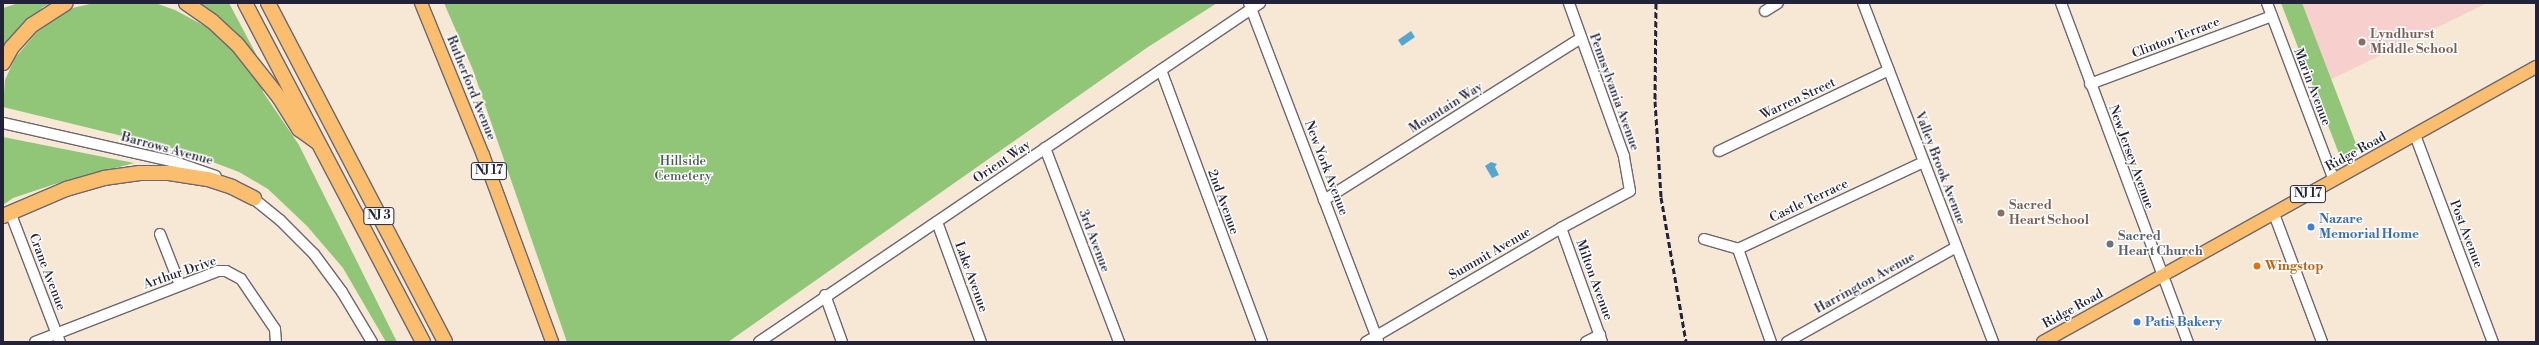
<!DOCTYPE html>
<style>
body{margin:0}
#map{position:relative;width:2539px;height:345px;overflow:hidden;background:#f6e8d4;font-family:"Libre Bodoni",serif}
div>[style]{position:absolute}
.built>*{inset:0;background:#f7d0cd}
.green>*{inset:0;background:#91c577}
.water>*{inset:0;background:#56a7d0}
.roads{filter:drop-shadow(1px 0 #6c6771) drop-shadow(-1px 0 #6c6771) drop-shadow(0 1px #6c6771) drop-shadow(0 -1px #6c6771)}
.minor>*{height:10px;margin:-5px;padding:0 5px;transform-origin:5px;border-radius:5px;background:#fff}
.major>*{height:12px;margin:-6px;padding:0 6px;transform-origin:6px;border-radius:6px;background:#fbbe6e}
.highway>*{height:14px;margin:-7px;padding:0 7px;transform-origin:7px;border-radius:7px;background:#fbbe6e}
.rail>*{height:3px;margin-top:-1.5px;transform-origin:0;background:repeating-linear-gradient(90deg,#22223b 0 6px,transparent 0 9px)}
.dots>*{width:11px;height:11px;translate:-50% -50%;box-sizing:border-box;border:2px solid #fff;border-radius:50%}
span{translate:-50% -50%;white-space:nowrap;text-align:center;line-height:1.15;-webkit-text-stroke:3px #fff;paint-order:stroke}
.shield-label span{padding:1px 3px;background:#fff;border:1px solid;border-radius:3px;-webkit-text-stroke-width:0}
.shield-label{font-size:12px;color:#22223b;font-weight:700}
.education-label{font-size:13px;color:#785e54;font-weight:700}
.left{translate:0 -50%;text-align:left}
.street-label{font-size:13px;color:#22223b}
.park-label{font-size:13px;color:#495b50}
.shop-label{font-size:13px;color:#366cbe;font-weight:700}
.worship-label{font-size:13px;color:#5b616d;font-weight:700}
.food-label{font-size:13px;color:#c56008;font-weight:700}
.frame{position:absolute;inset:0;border:4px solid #22223b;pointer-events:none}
</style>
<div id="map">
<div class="built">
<div style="clip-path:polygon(2302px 3px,2487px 3px,2330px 80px)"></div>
</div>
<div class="green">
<div style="clip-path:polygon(19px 3px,51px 3px,43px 7px,12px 36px,3px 48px,3px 8px)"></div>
<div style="clip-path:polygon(94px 3px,155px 3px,175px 10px,216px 32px,261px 80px,263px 92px,299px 145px,397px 342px,386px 342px,343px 268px,307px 226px,268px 189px,239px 172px,184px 151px,3px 107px,5px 80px,15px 58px,37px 32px,68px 9px)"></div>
<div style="clip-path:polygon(196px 3px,229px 3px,257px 56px,226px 24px)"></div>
<div style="clip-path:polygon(444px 3px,1217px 3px,1148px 47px,728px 342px,567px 342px,473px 70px)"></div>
<div style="clip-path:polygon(2281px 3px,2302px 3px,2358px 149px,2341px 159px)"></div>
<div style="clip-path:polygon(3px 137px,134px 163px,55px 184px,13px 198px,3px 205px)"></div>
</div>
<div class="water">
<div style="clip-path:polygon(1411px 31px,1415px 37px,1402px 46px,1398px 40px)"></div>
<div style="clip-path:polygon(1491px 162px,1497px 164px,1495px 167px,1499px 175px,1492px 178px,1485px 166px)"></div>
</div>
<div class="roads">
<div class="minor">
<div style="left:1249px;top:3px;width:362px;rotate:69.1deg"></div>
<div style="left:1863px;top:3px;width:363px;rotate:69deg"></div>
<div style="left:2061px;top:3px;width:362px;rotate:69.5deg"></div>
<div style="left:2267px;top:3px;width:189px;rotate:69.3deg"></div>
<div style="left:1765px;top:11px;width:15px;rotate:-32deg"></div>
<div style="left:1161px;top:70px;width:290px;rotate:69.6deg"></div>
<div style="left:2090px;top:84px;width:194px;rotate:-20.5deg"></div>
<div style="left:3px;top:123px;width:176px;rotate:12.8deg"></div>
<div style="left:175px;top:162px;width:43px;rotate:18.9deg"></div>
<div style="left:2415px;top:135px;width:221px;rotate:69.4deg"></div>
<div style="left:1045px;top:148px;width:208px;rotate:69.1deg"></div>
<div style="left:1719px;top:151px;width:188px;rotate:-25.5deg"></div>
<div style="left:249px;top:195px;width:40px;rotate:39deg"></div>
<div style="left:280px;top:220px;width:48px;rotate:45deg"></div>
<div style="left:314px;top:254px;width:47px;rotate:53.6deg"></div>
<div style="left:342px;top:292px;width:58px;rotate:59deg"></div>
<div style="left:1324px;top:200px;width:304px;rotate:-32.2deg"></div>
<div style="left:10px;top:212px;width:139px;rotate:69deg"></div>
<div style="left:2274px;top:214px;width:137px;rotate:69.4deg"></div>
<div style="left:937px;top:222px;width:128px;rotate:69.9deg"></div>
<div style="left:1561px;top:228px;width:121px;rotate:70.2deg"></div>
<div style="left:160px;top:234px;width:55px;rotate:68.6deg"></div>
<div style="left:1704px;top:239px;width:35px;rotate:16deg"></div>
<div style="left:1738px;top:249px;width:205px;rotate:-25.1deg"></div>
<div style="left:1738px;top:249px;width:99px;rotate:70.5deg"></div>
<div style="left:825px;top:295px;width:50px;rotate:70.1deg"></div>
<div style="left:35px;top:342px;width:196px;rotate:-21.2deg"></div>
<div style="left:218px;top:271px;width:8px"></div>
<div style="left:226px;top:271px;width:17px;rotate:28deg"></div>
<div style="left:241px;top:279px;width:60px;rotate:55.8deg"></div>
<div style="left:275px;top:329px;width:13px;rotate:86deg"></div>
<div style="left:759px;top:342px;width:605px;rotate:-34.08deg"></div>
<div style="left:1366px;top:342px;width:226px;rotate:-30.3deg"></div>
<div style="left:1561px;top:228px;width:78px;rotate:-28.2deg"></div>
<div style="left:1630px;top:191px;width:36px;rotate:-100deg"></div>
<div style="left:1624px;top:156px;width:163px;rotate:-109.8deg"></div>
<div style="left:1586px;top:342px;width:16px;rotate:-27deg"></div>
<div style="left:1787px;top:342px;width:194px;rotate:-29.3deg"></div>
</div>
<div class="major">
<div style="left:421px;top:3px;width:164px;rotate:67.8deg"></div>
<div style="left:483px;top:155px;width:199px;rotate:69.7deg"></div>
<div style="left:2043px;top:342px;width:565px;rotate:-29.15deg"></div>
</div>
<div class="highway">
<div style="left:186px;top:3px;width:32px;rotate:35deg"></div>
<div style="left:212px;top:21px;width:34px;rotate:43deg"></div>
<div style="left:237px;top:44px;width:68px;rotate:51.6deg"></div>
<div style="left:279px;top:97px;width:38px;rotate:58deg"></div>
<div style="left:299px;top:129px;width:22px;rotate:36deg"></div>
<div style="left:245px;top:3px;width:383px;rotate:62.3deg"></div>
<div style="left:268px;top:3px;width:382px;rotate:62.4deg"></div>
<div style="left:3px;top:63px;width:18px;rotate:-61deg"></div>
<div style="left:12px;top:47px;width:30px;rotate:-48deg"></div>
<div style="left:32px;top:25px;width:40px;rotate:-32.9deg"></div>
<div style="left:3px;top:216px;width:69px;rotate:-23.2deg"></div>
<div style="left:66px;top:189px;width:40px;rotate:-16deg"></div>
<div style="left:104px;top:178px;width:36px;rotate:-8deg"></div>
<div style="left:140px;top:173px;width:29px"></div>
<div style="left:169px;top:173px;width:39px;rotate:9deg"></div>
<div style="left:208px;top:179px;width:25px;rotate:18deg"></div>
<div style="left:232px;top:187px;width:25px;rotate:27deg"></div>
</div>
</div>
<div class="rail">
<div style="left:1656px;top:3px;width:98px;rotate:90.6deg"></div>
<div style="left:1655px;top:101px;width:96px;rotate:86.4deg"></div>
<div style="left:1661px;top:197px;width:147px;rotate:80.2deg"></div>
</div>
<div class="dots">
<div style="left:2362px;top:42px;background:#8d6e63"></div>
<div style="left:2001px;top:213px;background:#8d6e63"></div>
<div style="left:2311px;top:227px;background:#3f7fe0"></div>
<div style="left:2110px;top:244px;background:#6b7280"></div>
<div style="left:2257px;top:266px;background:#e8710a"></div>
<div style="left:2137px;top:322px;background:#3f7fe0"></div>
</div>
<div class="shield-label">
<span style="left:489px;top:171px">NJ 17</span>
<span style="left:2308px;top:194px">NJ 17</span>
<span style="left:379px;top:216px">NJ 3</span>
</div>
<div class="education-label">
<span class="left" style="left:2370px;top:42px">Lyndhurst<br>Middle School</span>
<span class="left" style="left:2009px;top:213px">Sacred<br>Heart School</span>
</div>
<div class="street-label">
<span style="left:2176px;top:38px;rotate:-21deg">Clinton Terrace</span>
<span style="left:2312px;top:87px;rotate:69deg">Marin Avenue</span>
<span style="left:471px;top:88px;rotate:68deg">Rutherford Avenue</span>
<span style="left:1614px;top:92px;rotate:70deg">Pennsylvania Avenue</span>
<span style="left:1798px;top:99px;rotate:-25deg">Warren Street</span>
<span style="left:1446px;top:108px;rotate:-32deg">Mountain Way</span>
<span style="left:167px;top:149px;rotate:15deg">Barrows Avenue</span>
<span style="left:2356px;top:152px;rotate:-29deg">Ridge Road</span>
<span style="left:2131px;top:157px;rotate:70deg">New Jersey Avenue</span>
<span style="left:1002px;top:162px;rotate:-34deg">Orient Way</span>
<span style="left:1326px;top:168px;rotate:69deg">New York Avenue</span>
<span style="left:1940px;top:168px;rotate:69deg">Valley Brook Avenue</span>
<span style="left:1809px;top:201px;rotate:-25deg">Castle Terrace</span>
<span style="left:1223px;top:202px;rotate:70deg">2nd Avenue</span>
<span style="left:2466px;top:234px;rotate:69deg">Post Avenue</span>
<span style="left:1094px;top:241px;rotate:69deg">3rd Avenue</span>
<span style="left:1490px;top:254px;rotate:-30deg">Summit Avenue</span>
<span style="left:47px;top:272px;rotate:69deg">Crane Avenue</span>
<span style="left:180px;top:273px;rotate:-19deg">Arthur Drive</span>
<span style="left:971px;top:277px;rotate:70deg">Lake Avenue</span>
<span style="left:1594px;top:280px;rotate:70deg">Milton Avenue</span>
<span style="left:1865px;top:283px;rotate:-29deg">Harrington Avenue</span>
<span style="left:2073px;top:309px;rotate:-29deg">Ridge Road</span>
</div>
<div class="park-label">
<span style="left:683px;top:169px">Hillside<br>Cemetery</span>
</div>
<div class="shop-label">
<span class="left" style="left:2319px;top:227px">Nazare<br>Memorial Home</span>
<span class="left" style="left:2145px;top:322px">Patis Bakery</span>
</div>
<div class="worship-label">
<span class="left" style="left:2118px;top:244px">Sacred<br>Heart Church</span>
</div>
<div class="food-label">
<span class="left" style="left:2265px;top:266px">Wingstop</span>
</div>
<div class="frame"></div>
</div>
